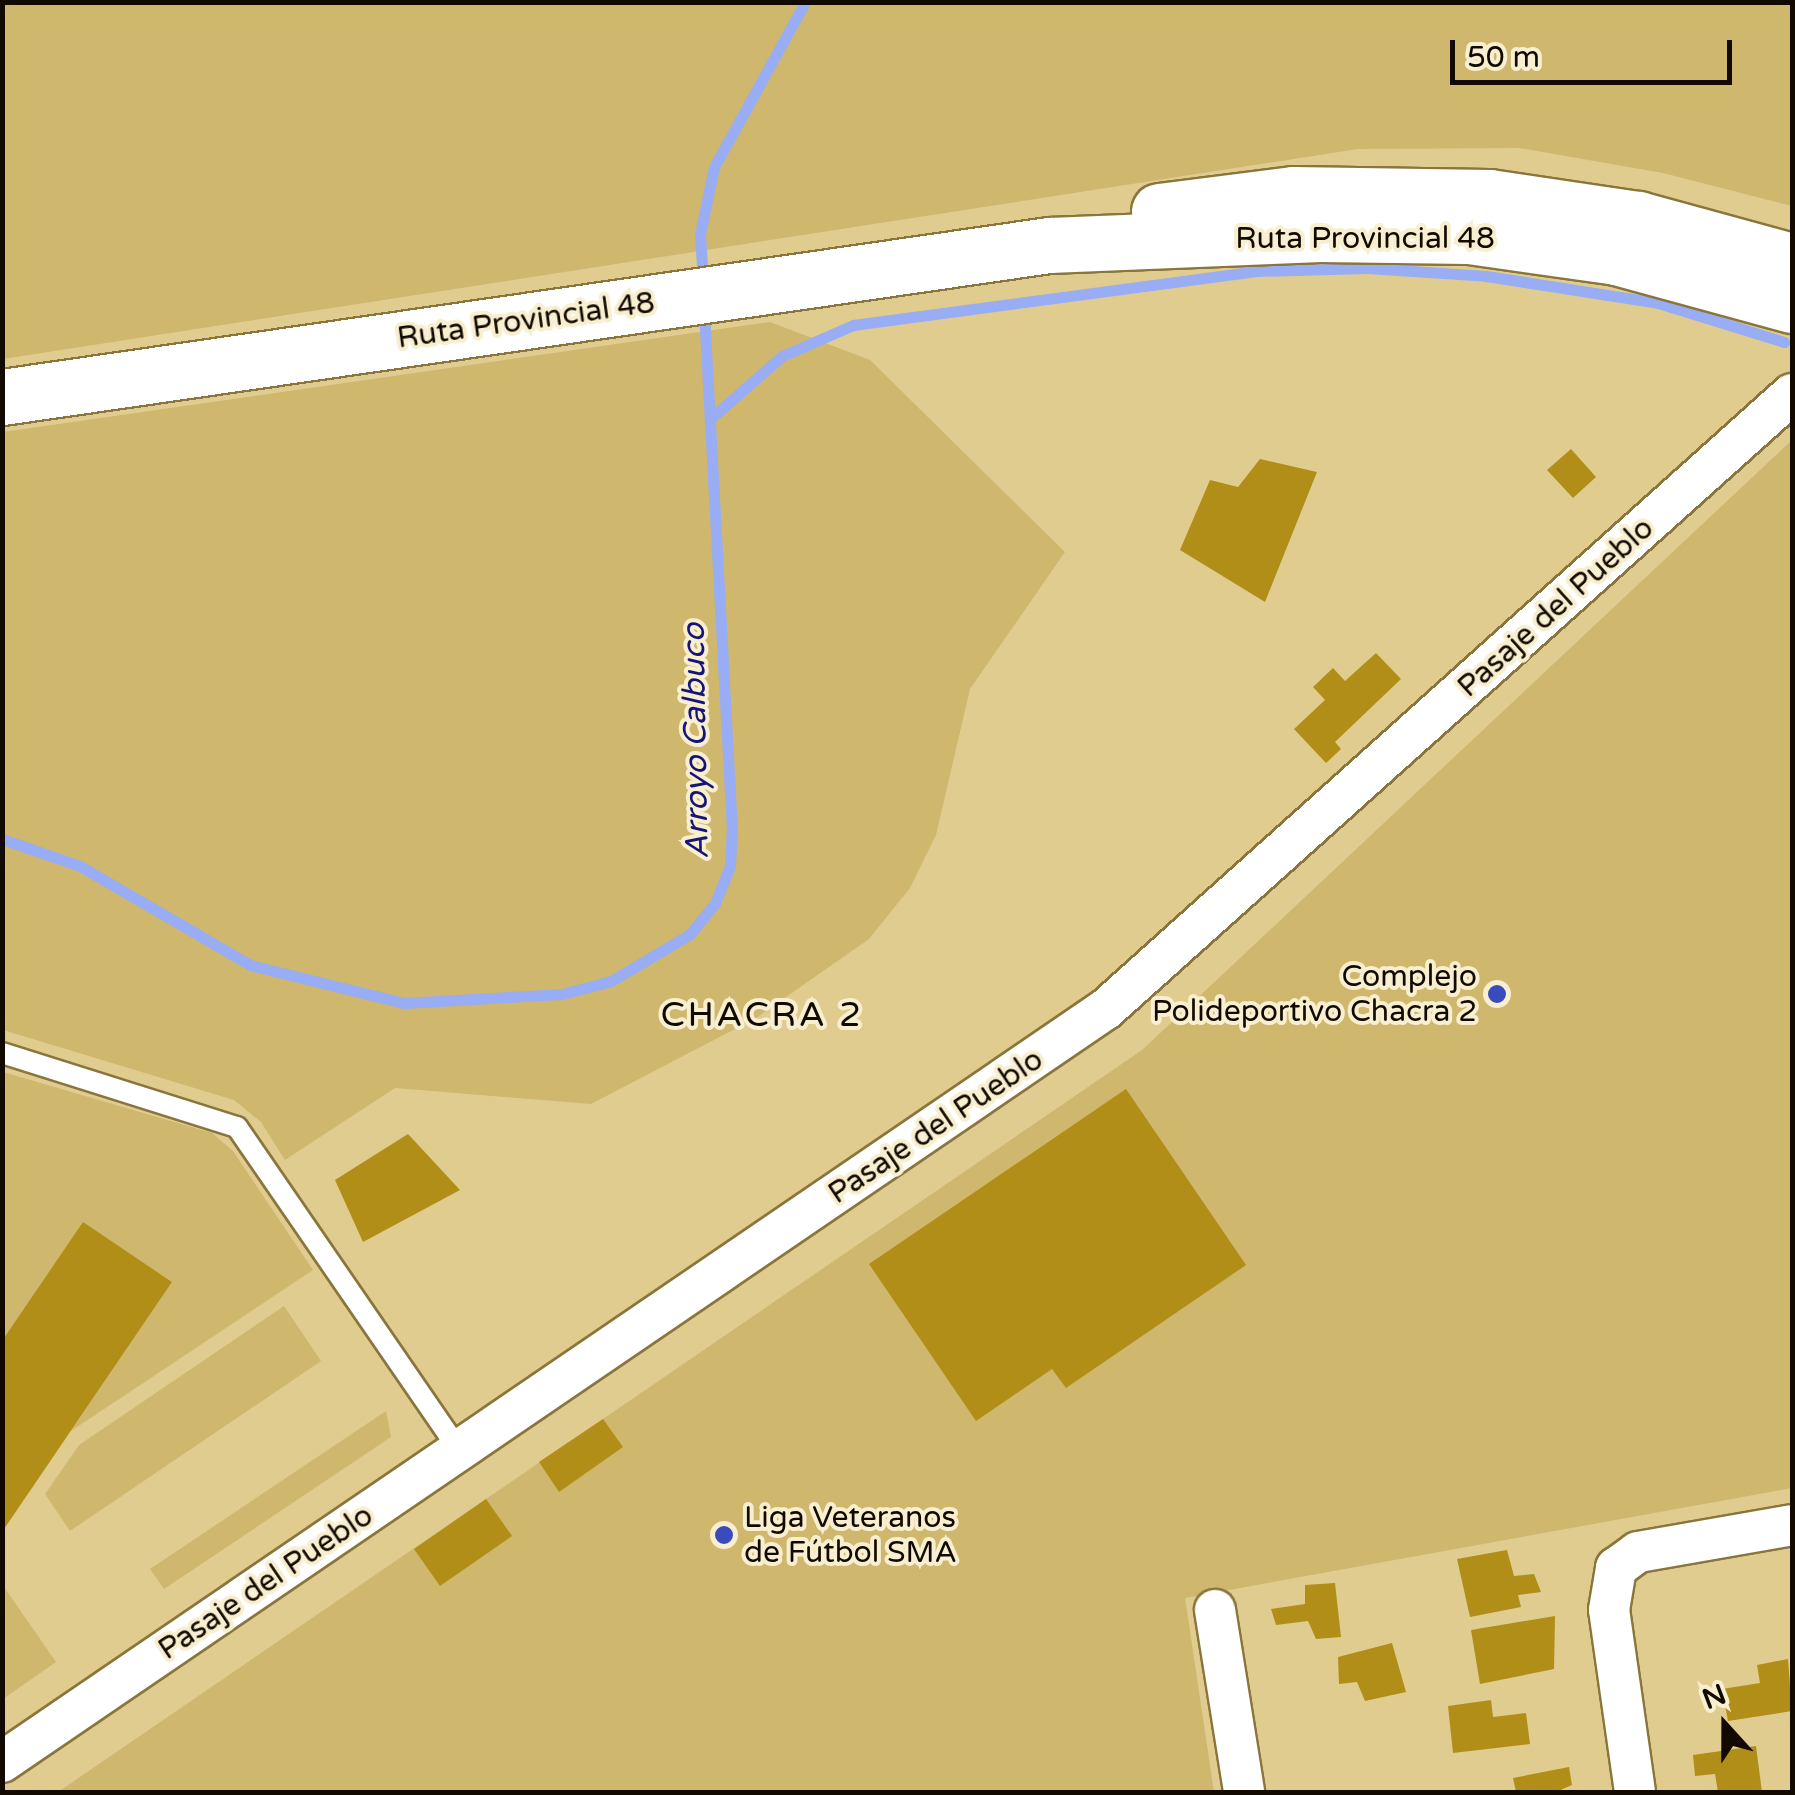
<!DOCTYPE html>
<meta charset="utf-8">
<style>
body{margin:0}
#map{position:relative;width:1795px;height:1795px;overflow:hidden;background:#e1cc90;font-family:"Varela Round",sans-serif}
div>[style]{position:absolute}
.green>*{inset:0;background:#cfb76e}
.stream>*{height:11px;margin:-5.5px;padding:0 5.5px;transform-origin:5.5px;border-radius:5.5px;background:#98adf3}
.building>*{inset:0;background:#b08e18}
.roads{filter:drop-shadow(2px 0 #8a763c) drop-shadow(-2px 0 #8a763c) drop-shadow(0 2px #8a763c) drop-shadow(0 -2px #8a763c)}
.lane>*{height:20px;margin:-10px;padding:0 10px;transform-origin:10px;border-radius:10px;background:#fff}
.street>*{height:40px;margin:-20px;padding:0 20px;transform-origin:20px;border-radius:20px;background:#fff}
.secondary>*{height:55px;margin:-27.5px;padding:0 27.5px;transform-origin:27.5px;border-radius:27.5px;background:#fff}
.dots>*{width:28px;height:28px;translate:-50% -50%;box-sizing:border-box;border:5px solid #f8eed0;border-radius:50%}
span{translate:-50% -50%;white-space:nowrap;text-align:center;line-height:1.15;-webkit-text-stroke:8px #f8eed0;paint-order:stroke}
.street-label{font-size:30px;color:#120a00}
.poi-label{font-size:30px;color:#120a00}
.right{translate:-100% -50%;text-align:right}
.left{translate:0 -50%;text-align:left}
.water-label{font-size:32px;color:#161477;font-style:italic}
.quarter-label{font-size:35px;color:#120a00;letter-spacing:2.5px}
.frame{position:absolute;inset:0;border:5px solid #120a00;pointer-events:none}
.north{position:absolute;left:1675px;top:1675px;width:100px;height:100px;-webkit-text-stroke:8px #f8eed0;paint-order:stroke;rotate:339deg;font-size:28px;font-weight:700;line-height:40px;text-align:center;color:#120a00}
.north::after{content:'';display:block;margin:auto;width:35px;height:45px;background:#120a00;clip-path:polygon(50% 0,100% 100%,50% 72%,0 100%)}
.scale{position:absolute;left:1450px;top:40px;width:282px;height:45px;box-sizing:border-box;border:5px solid #120a00;border-top:0;padding-left:12px;font-size:30px;line-height:35px;white-space:nowrap;color:#120a00;-webkit-text-stroke:8px #f8eed0;paint-order:stroke}
</style>
<div id="map">
<div class="green">
<div style="clip-path:polygon(3px 2px,1792px 3px,1792px 206px,1663px 173px,1519px 148px,1358px 149px,3px 359px)"></div>
<div style="clip-path:polygon(770px 322px,870px 360px,1065px 552px,970px 689px,936px 835px,910px 888px,869px 939px,756px 1018px,591px 1104px,395px 1088px,285px 1160px,261px 1122px,234px 1100px,3px 1030px,3px 432px)"></div>
<div style="clip-path:polygon(1792px 440px,1792px 1488px,1185px 1598px,1214px 1792px,58px 1792px,1142px 1050px)"></div>
<div style="clip-path:polygon(3px 1072px,212px 1133px,233px 1151px,313px 1270px,71px 1431px,172px 1282px,83px 1223px,3px 1341px)"></div>
<div style="clip-path:polygon(284px 1306px,321px 1361px,70px 1531px,45px 1494px,79px 1445px)"></div>
<div style="clip-path:polygon(386px 1411px,391px 1437px,164px 1589px,150px 1569px)"></div>
<div style="clip-path:polygon(2px 1584px,56px 1662px,3px 1699px,2px 1699px)"></div>
</div>
<div class="stream">
<div style="left:703px;top:283px;width:49px;rotate:-93.5deg"></div>
<div style="left:700px;top:234px;width:68px;rotate:-78.2deg"></div>
<div style="left:714px;top:167px;width:188px;rotate:-61.1deg"></div>
<div style="left:710px;top:419px;width:96px;rotate:-41.2deg"></div>
<div style="left:782px;top:356px;width:77px;rotate:-23.6deg"></div>
<div style="left:853px;top:325px;width:407px;rotate:-7.6deg"></div>
<div style="left:1256px;top:271px;width:111px;rotate:-1.5deg"></div>
<div style="left:1367px;top:268px;width:119px;rotate:3.8deg"></div>
<div style="left:1486px;top:276px;width:174px;rotate:8.9deg"></div>
<div style="left:1658px;top:303px;width:132px;rotate:17.2deg"></div>
<div style="left:2px;top:839px;width:83px;rotate:19.1deg"></div>
<div style="left:80px;top:866px;width:197px;rotate:30.2deg"></div>
<div style="left:250px;top:965px;width:159px;rotate:13.9deg"></div>
<div style="left:404px;top:1003px;width:158px;rotate:-3.3deg"></div>
<div style="left:562px;top:994px;width:51px;rotate:-14.9deg"></div>
<div style="left:611px;top:981px;width:92px;rotate:-30.7deg"></div>
<div style="left:690px;top:934px;width:40px;rotate:-51deg"></div>
<div style="left:715px;top:903px;width:40px;rotate:-68deg"></div>
<div style="left:730px;top:866px;width:36px;rotate:-87deg"></div>
<div style="left:732px;top:830px;width:520px;rotate:-93.09deg"></div>
</div>
<div class="building">
<div style="clip-path:polygon(1571px 449px,1596px 477px,1573px 498px,1547px 470px)"></div>
<div style="clip-path:polygon(1260px 459px,1317px 472px,1265px 602px,1180px 550px,1210px 480px,1238px 487px)"></div>
<div style="clip-path:polygon(1376px 653px,1401px 679px,1335px 742px,1341px 749px,1326px 763px,1294px 729px,1325px 700px,1313px 687px,1333px 668px,1345px 681px)"></div>
<div style="clip-path:polygon(1126px 1089px,1246px 1265px,1066px 1388px,1052px 1369px,976px 1421px,869px 1264px)"></div>
<div style="clip-path:polygon(408px 1134px,460px 1190px,363px 1242px,335px 1180px)"></div>
<div style="clip-path:polygon(83px 1222px,172px 1282px,2px 1532px,2px 1341px)"></div>
<div style="clip-path:polygon(603px 1419px,623px 1447px,559px 1492px,539px 1462px)"></div>
<div style="clip-path:polygon(486px 1499px,512px 1536px,440px 1586px,414px 1549px)"></div>
<div style="clip-path:polygon(1507px 1550px,1514px 1576px,1534px 1574px,1541px 1592px,1518px 1595px,1521px 1607px,1470px 1617px,1457px 1559px)"></div>
<div style="clip-path:polygon(1335px 1583px,1341px 1637px,1316px 1639px,1308px 1621px,1276px 1625px,1271px 1609px,1305px 1604px,1305px 1585px)"></div>
<div style="clip-path:polygon(1555px 1616px,1554px 1669px,1480px 1684px,1471px 1630px)"></div>
<div style="clip-path:polygon(1392px 1643px,1406px 1692px,1365px 1701px,1357px 1682px,1339px 1684px,1338px 1657px)"></div>
<div style="clip-path:polygon(1788px 1659px,1792px 1711px,1728px 1721px,1722px 1689px,1760px 1683px,1757px 1665px)"></div>
<div style="clip-path:polygon(1491px 1700px,1493px 1717px,1526px 1713px,1530px 1744px,1453px 1753px,1448px 1706px)"></div>
<div style="clip-path:polygon(1756px 1746px,1762px 1792px,1718px 1792px,1715px 1774px,1695px 1776px,1693px 1755px)"></div>
<div style="clip-path:polygon(1569px 1767px,1572px 1785px,1556px 1792px,1516px 1792px,1513px 1778px)"></div>
</div>
<div class="roads">
<div class="lane">
<div style="left:2px;top:1053px;width:246px;rotate:17.5deg"></div>
<div style="left:237px;top:1127px;width:393px;rotate:55.5deg"></div>
</div>
<div class="street">
<div style="left:1215px;top:1610px;width:184px;rotate:80.9deg"></div>
<div style="left:2px;top:1762px;width:1336px;rotate:-34.3deg"></div>
<div style="left:1106px;top:1009px;width:921px;rotate:-41.88deg"></div>
<div style="left:1635px;top:1792px;width:184px;rotate:-98.1deg"></div>
<div style="left:1609px;top:1610px;width:43px;rotate:-80.5deg"></div>
<div style="left:1616px;top:1568px;width:27px;rotate:-36deg"></div>
<div style="left:1638px;top:1552px;width:156px;rotate:-9.9deg"></div>
</div>
<div class="secondary">
<div style="left:1159px;top:211px;width:135px;rotate:-7.2deg"></div>
<div style="left:1293px;top:194px;width:196px;rotate:0.9deg"></div>
<div style="left:1489px;top:197px;width:151px;rotate:8.4deg"></div>
<div style="left:1638px;top:219px;width:160px;rotate:15.3deg"></div>
<div style="left:2px;top:397px;width:1058px;rotate:-8.26deg"></div>
<div style="left:1049px;top:245px;width:271px;rotate:-2.3deg"></div>
<div style="left:1320px;top:234px;width:149px;rotate:0.8deg"></div>
<div style="left:1469px;top:236px;width:148px;rotate:8.1deg"></div>
<div style="left:1616px;top:257px;width:182px;rotate:15.3deg"></div>
</div>
</div>
<div class="dots">
<div style="left:1497px;top:994px;background:#3a4bbe"></div>
<div style="left:724px;top:1535px;background:#3a4bbe"></div>
</div>
<div class="street-label">
<span style="left:1365px;top:239px">Ruta Provincial 48</span>
<span style="left:526px;top:321px;rotate:-8deg">Ruta Provincial 48</span>
<span style="left:1556px;top:608px;rotate:-42deg">Pasaje del Pueblo</span>
<span style="left:936px;top:1127px;rotate:-34deg">Pasaje del Pueblo</span>
<span style="left:266px;top:1583px;rotate:-34deg">Pasaje del Pueblo</span>
</div>
<div class="poi-label">
<span class="right" style="left:1477px;top:994px">Complejo<br>Polideportivo Chacra 2</span>
<span class="left" style="left:744px;top:1535px">Liga Veteranos<br>de Fútbol SMA</span>
</div>
<div class="water-label">
<span style="left:696px;top:741px;rotate:-91deg">Arroyo Calbuco</span>
</div>
<div class="quarter-label">
<span style="left:762px;top:1015px">CHACRA 2</span>
</div>
<div class="frame"></div>
<div class="north">N</div>
<div class="scale">50 m</div>
</div>
